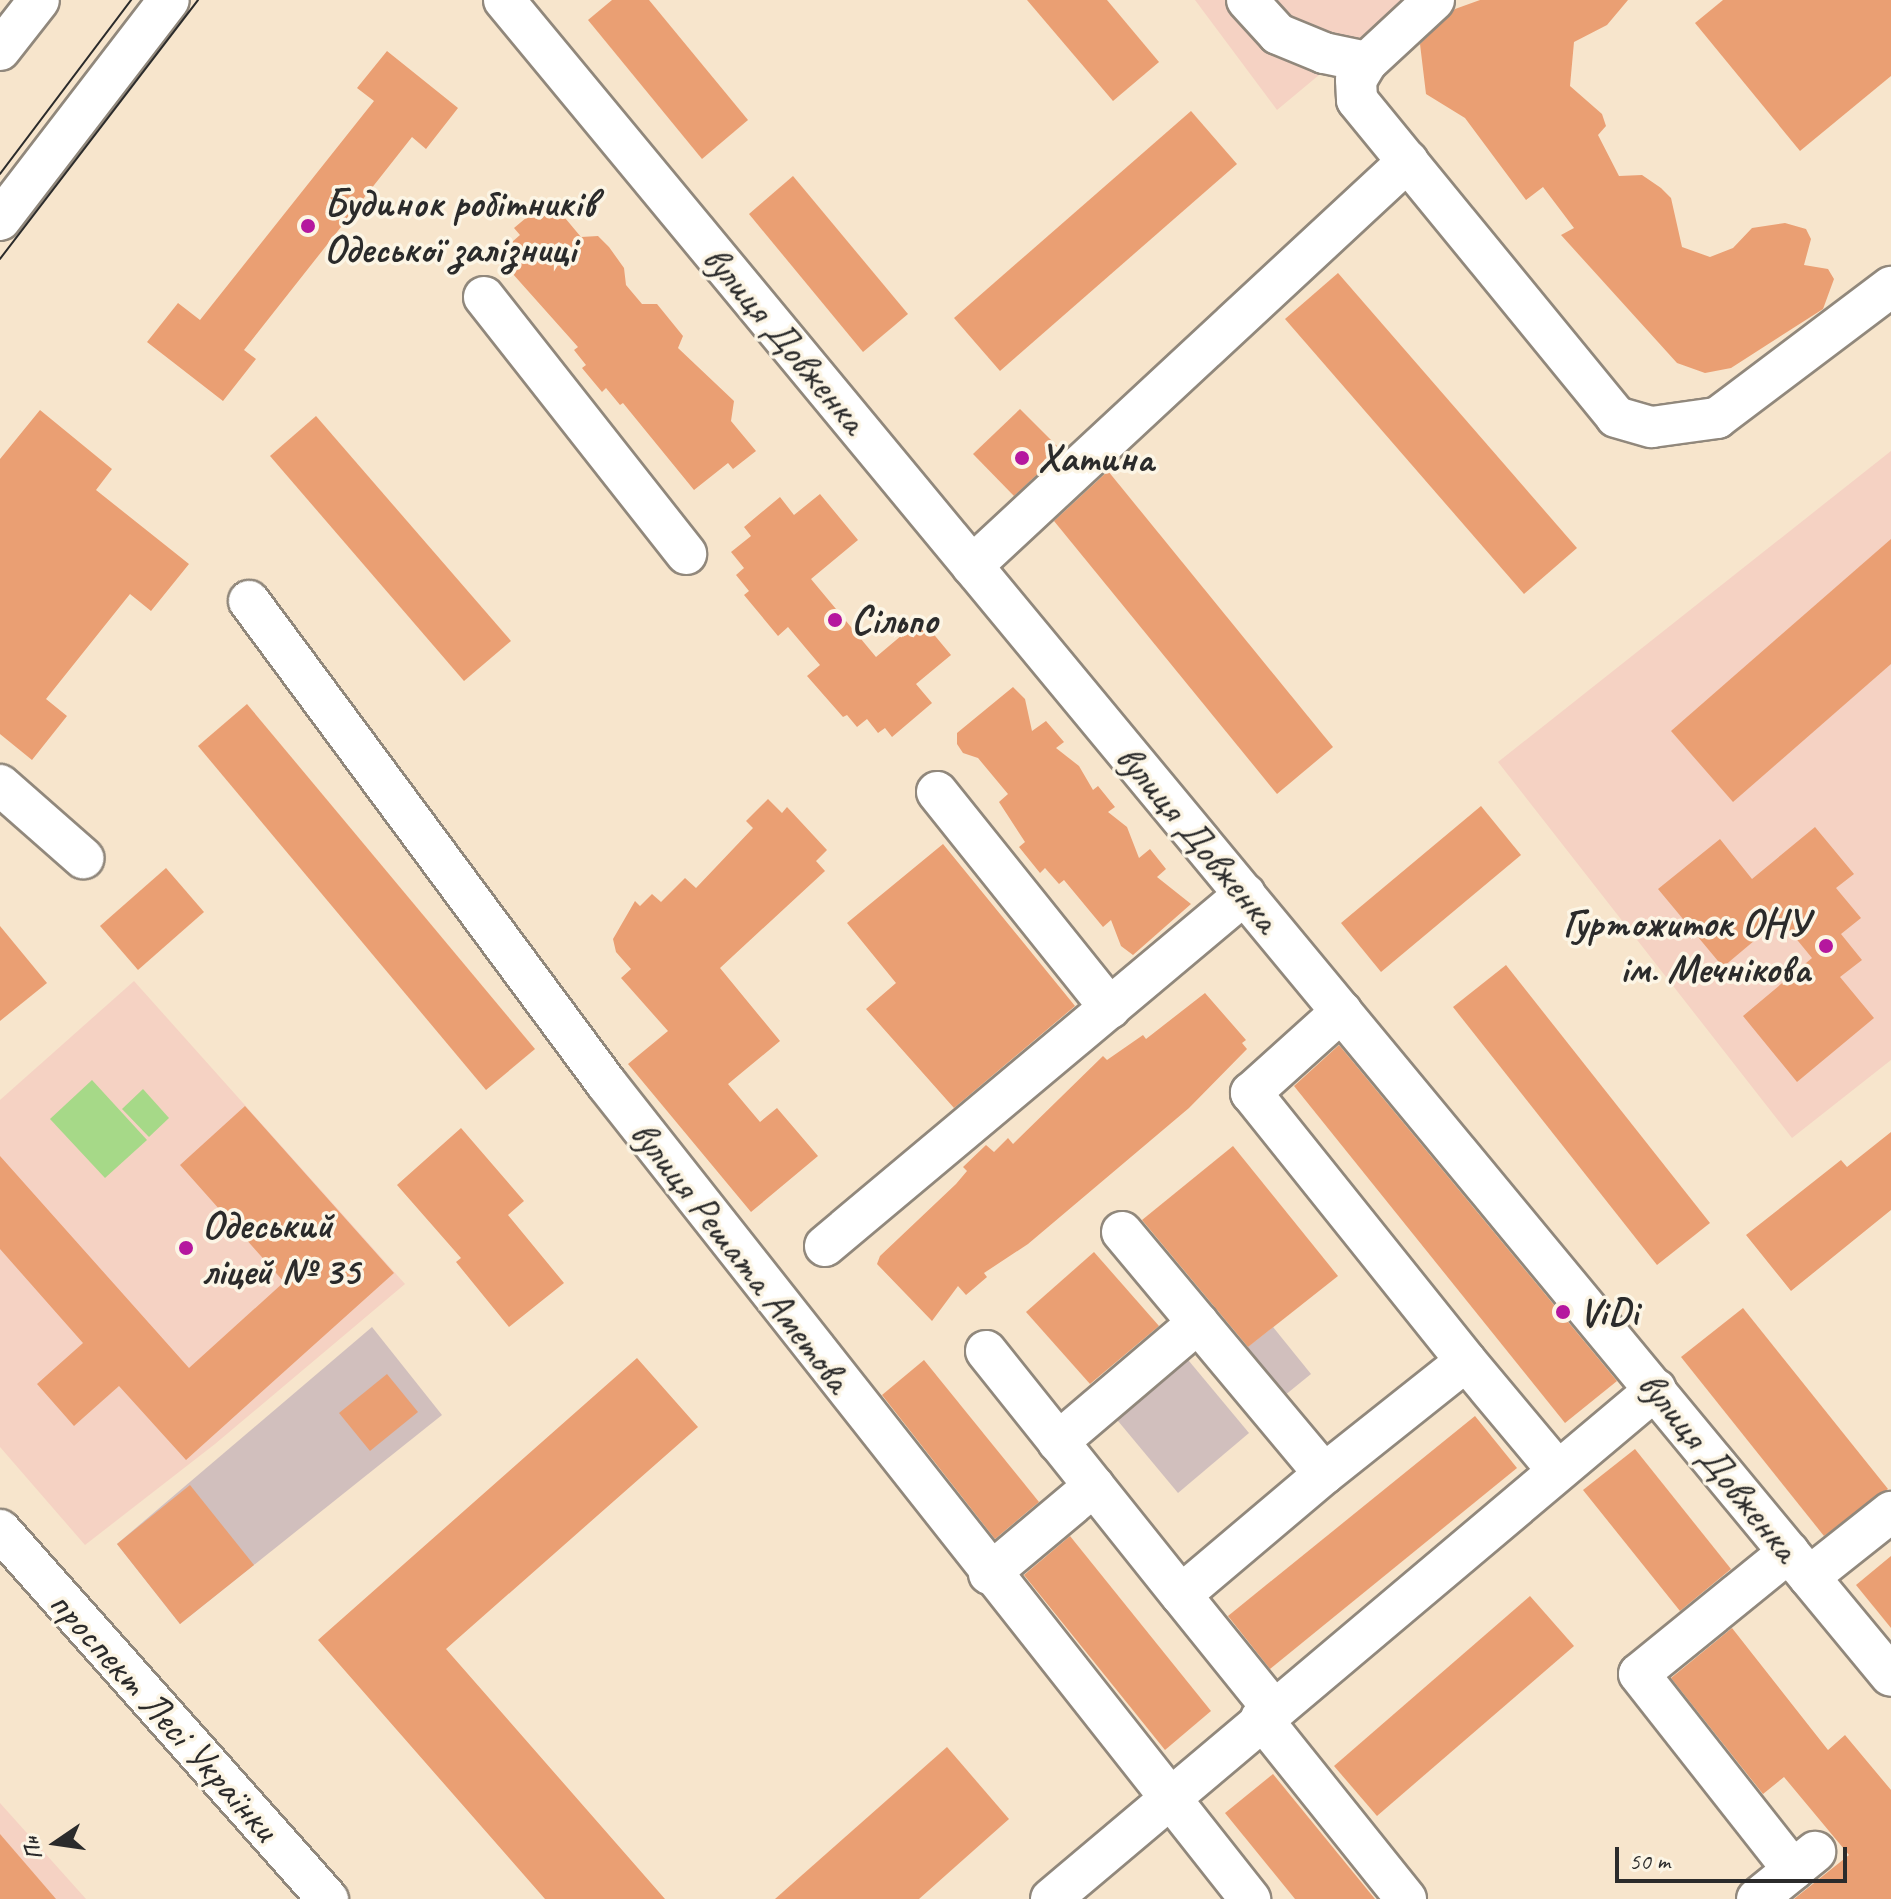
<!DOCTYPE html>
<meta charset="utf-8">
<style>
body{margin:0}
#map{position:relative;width:1891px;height:1899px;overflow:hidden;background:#f7e5cc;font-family:Caveat,sans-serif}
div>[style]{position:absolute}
.built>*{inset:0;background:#f5d2c3}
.industrial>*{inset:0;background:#d1bfbd}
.green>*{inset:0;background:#a6d988}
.building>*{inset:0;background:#ea9f73}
.roads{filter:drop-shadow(2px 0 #91887c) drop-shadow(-2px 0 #91887c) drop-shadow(0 2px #91887c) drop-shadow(0 -2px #91887c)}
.minor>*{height:40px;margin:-20px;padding:0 20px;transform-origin:20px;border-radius:20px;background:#fff}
.tram>*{height:2px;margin:-1px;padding:0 1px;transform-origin:1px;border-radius:1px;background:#2b2b2b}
.dots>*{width:22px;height:22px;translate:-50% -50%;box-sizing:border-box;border:4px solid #fcf5e5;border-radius:50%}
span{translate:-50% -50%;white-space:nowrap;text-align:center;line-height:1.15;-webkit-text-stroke:7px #fcf5e5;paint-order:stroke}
.poi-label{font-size:40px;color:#2b2b2b;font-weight:700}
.left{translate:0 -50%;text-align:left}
.right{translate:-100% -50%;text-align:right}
.street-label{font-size:40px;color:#2b2b2b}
.north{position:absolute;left:16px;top:1803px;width:80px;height:80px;-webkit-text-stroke:6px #fcf5e5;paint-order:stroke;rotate:257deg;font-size:22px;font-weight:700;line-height:32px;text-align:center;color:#2b2b2b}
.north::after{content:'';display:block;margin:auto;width:28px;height:36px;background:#2b2b2b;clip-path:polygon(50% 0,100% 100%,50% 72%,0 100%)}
.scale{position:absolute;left:1615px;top:1847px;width:232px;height:36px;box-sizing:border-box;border:4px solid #2b2b2b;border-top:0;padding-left:10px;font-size:24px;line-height:28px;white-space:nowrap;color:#2b2b2b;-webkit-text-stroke:6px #fcf5e5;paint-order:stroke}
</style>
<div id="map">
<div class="built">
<div style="clip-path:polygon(1195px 0,1409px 0,1277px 110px)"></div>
<div style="clip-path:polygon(1891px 451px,1891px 1060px,1792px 1138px,1498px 762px)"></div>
<div style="clip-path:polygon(134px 981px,405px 1284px,215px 1444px,85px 1545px,0 1447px,0 1100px)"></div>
<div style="clip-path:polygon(0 1803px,86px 1899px,0 1899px)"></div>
</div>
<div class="industrial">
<div style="clip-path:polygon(372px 1327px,442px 1415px,180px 1624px,117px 1544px)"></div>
<div style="clip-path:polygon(1273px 1327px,1311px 1374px,1279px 1400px,1240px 1353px)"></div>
<div style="clip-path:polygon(1184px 1355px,1249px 1433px,1178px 1493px,1113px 1415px)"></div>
</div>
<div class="green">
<div style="clip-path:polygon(92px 1080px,147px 1140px,105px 1178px,50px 1119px)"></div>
<div style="clip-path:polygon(143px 1089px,169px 1118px,149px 1137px,122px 1109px)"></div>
</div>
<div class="building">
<div style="clip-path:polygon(612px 0,649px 0,748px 120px,702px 159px,588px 20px)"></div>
<div style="clip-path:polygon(1027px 0,1107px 0,1159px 62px,1113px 101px)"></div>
<div style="clip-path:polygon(1480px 0,1628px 0,1607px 25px,1574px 42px,1570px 86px,1602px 114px,1606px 126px,1598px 135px,1619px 176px,1642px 175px,1661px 188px,1671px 198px,1682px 247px,1710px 257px,1733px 248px,1752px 228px,1785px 223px,1806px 229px,1811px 239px,1804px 265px,1828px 269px,1834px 279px,1823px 309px,1731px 368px,1705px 373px,1677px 363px,1561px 235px,1574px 228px,1543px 187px,1526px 200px,1465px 118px,1426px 94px,1420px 44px,1455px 9px)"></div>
<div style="clip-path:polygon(1723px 0,1891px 0,1891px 76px,1800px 151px,1695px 23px)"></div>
<div style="clip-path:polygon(387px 51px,458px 108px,426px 149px,412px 137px,244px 350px,256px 359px,223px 401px,147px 342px,178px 303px,200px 320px,374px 101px,357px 88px)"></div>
<div style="clip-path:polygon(1191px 111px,1237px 164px,1000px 371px,954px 318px)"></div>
<div style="clip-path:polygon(793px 176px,908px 314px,863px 352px,749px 214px)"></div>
<div style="clip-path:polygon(555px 206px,581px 237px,598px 236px,609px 247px,624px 268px,626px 285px,642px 304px,657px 304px,683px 336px,678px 348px,734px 401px,731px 421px,756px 451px,733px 469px,728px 463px,694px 490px,623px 403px,620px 405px,606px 388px,602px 392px,582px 368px,586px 365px,574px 350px,578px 347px,504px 264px,504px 249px,520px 235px,514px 228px,533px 212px,540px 220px)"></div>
<div style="clip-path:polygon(1338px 273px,1577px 548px,1524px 594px,1285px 319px)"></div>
<div style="clip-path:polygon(1020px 409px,1062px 451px,1014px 496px,973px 454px)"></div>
<div style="clip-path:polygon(40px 410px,112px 469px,96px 490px,189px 564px,151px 611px,130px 594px,46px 699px,67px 716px,32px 760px,0 734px,0 459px)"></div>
<div style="clip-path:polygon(316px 416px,511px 641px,464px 681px,270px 456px)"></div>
<div style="clip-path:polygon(1108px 471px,1333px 747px,1277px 794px,1054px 521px)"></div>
<div style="clip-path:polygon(820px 494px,858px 540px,811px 579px,876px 657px,921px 619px,951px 655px,916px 684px,932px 703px,892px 737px,885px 728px,878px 733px,867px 719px,857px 727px,847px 715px,843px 717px,807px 676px,820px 665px,788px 627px,778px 636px,744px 595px,749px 591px,736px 575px,744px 568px,731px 552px,751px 536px,744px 527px,780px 497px,794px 515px)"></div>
<div style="clip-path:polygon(1891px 539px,1891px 664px,1733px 802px,1671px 731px)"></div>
<div style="clip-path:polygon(1013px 687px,1025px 699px,1032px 731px,1046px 721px,1064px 742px,1056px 748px,1079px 766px,1093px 790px,1098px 786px,1115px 807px,1108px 812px,1127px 827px,1139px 858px,1150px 849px,1166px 869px,1157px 877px,1191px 904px,1133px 955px,1121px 946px,1111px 920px,1103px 927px,1064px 880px,1059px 884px,1045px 868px,1040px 873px,1019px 847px,1025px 842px,999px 802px,1008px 794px,978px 758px,963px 753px,957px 744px,957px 733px)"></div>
<div style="clip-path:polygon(247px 704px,535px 1049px,486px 1090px,198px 746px)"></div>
<div style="clip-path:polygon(768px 799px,782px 813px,787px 807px,827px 850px,816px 861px,825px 871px,720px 968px,780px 1041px,728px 1084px,760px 1122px,777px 1108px,818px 1156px,751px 1212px,628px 1064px,668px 1031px,621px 978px,631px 969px,616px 952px,613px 939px,635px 901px,640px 906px,652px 894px,661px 902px,685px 878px,696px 888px,753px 828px,746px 821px)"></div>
<div style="clip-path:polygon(1481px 806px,1521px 855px,1381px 972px,1341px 923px)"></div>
<div style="clip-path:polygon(1815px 827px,1854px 874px,1836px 888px,1861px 918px,1841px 934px,1862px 960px,1840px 977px,1874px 1018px,1797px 1082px,1743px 1016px,1812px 958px,1780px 919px,1723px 967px,1658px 889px,1720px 839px,1752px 879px)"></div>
<div style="clip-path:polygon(943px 844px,1075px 1006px,954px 1108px,866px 1009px,896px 983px,847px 923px)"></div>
<div style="clip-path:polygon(166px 868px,204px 912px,138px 970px,100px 926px)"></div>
<div style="clip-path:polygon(0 926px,47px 983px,0 1021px)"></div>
<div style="clip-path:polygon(1506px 965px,1710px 1223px,1657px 1265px,1453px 1007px)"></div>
<div style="clip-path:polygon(1205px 993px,1246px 1040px,1242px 1043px,1247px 1049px,1189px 1108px,1028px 1244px,984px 1273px,987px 1277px,966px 1295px,958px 1286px,932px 1321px,877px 1264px,880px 1256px,956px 1184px,967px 1171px,963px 1167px,986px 1145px,994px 1152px,1008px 1138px,1013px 1144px,1103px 1056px,1107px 1060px,1143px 1035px,1146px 1039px)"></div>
<div style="clip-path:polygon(1339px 1045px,1617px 1381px,1565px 1423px,1294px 1086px)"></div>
<div style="clip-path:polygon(245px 1106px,394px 1273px,186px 1460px,119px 1386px,74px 1426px,37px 1384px,83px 1343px,0 1249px,0 1156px,189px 1368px,284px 1282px,180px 1165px)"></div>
<div style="clip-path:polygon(461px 1128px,524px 1201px,508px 1215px,564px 1283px,509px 1327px,456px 1262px,461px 1258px,397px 1185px)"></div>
<div style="clip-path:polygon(1891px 1132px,1891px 1210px,1791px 1291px,1746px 1235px,1841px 1160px,1847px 1167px)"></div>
<div style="clip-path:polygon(1233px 1146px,1338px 1276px,1248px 1347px,1142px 1220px)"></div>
<div style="clip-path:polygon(1094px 1252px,1159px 1326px,1090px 1384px,1026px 1312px)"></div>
<div style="clip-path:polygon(1743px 1308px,1888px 1489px,1824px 1536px,1681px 1357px)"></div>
<div style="clip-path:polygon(637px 1358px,698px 1427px,446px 1649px,665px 1899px,545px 1899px,318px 1640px)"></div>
<div style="clip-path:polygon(924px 1360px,1039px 1502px,995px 1539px,882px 1395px)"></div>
<div style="clip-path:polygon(387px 1374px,418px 1412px,370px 1451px,339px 1413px)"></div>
<div style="clip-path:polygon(1475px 1416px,1517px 1468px,1270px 1669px,1228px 1616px)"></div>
<div style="clip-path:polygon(1635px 1449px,1731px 1569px,1680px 1611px,1583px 1490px)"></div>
<div style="clip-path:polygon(190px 1485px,254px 1565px,180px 1624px,117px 1544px)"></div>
<div style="clip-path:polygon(1070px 1536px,1211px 1711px,1165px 1750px,1024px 1575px)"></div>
<div style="clip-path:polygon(1891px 1556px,1891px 1628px,1856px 1585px)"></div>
<div style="clip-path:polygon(1530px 1596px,1574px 1646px,1377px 1816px,1334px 1766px)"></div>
<div style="clip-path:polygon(1732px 1628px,1828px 1750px,1845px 1735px,1891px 1790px,1891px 1899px,1794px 1899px,1849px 1855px,1784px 1777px,1763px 1794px,1671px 1678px)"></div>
<div style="clip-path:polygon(947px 1747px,1009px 1819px,919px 1899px,775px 1899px)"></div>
<div style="clip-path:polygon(1273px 1774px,1375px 1899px,1295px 1899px,1225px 1813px)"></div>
<div style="clip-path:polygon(0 1834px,56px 1899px,0 1899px)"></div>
</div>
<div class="roads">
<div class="minor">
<div style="left:504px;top:0;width:2175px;rotate:50.39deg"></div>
<div style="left:1247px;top:0;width:46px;rotate:47.6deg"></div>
<div style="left:1278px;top:34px;width:50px;rotate:22.4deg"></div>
<div style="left:1324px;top:53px;width:44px;rotate:11.8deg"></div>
<div style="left:1434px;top:0;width:91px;rotate:137.2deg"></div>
<div style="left:1367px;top:62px;width:21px;rotate:121deg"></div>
<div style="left:1356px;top:80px;width:20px;rotate:87deg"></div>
<div style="left:1357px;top:100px;width:409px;rotate:50.7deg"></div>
<div style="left:1616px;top:417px;width:37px;rotate:16deg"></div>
<div style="left:1652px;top:427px;width:66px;rotate:-7.9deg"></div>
<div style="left:1717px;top:418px;width:218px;rotate:-37deg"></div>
<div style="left:0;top:50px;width:63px;rotate:-52deg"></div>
<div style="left:0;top:220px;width:277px;rotate:-52.5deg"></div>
<div style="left:484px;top:297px;width:327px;rotate:51.8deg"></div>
<div style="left:972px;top:566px;width:595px;rotate:-42.89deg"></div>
<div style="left:249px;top:601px;width:600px;rotate:53.47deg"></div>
<div style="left:606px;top:1083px;width:1040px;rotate:51.72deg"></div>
<div style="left:0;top:785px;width:111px;rotate:41.3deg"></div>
<div style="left:937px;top:792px;width:277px;rotate:51.3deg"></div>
<div style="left:1122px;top:1232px;width:315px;rotate:50.1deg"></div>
<div style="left:1324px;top:1474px;width:187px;rotate:139.8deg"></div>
<div style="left:1181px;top:1595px;width:146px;rotate:51.1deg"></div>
<div style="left:825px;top:1246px;width:548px;rotate:-39.97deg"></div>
<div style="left:986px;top:1351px;width:312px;rotate:51.4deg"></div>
<div style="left:1466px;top:1361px;width:143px;rotate:50.1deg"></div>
<div style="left:1058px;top:1442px;width:184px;rotate:-40.4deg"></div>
<div style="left:1324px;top:1474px;width:181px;rotate:-38.5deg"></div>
<div style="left:1466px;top:1361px;width:344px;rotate:-128.7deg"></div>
<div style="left:1251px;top:1093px;width:122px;rotate:-42deg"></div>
<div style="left:0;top:1530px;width:494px;rotate:48.4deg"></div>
<div style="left:1789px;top:1552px;width:193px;rotate:140.9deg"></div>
<div style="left:1639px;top:1674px;width:249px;rotate:51.8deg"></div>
<div style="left:989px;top:1574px;width:137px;rotate:-40deg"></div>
<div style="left:1809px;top:1577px;width:105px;rotate:-38.4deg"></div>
<div style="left:1261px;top:1718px;width:232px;rotate:51.3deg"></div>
<div style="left:1051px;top:1899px;width:791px;rotate:-40.13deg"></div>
<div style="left:1757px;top:1899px;width:75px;rotate:-39deg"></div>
</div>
</div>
<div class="tram">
<div style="left:0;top:174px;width:218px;rotate:-53deg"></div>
<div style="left:0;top:259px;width:326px;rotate:-52.6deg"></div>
</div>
<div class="dots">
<div style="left:308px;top:226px;background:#b5179e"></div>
<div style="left:1022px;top:458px;background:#b5179e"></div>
<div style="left:835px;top:620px;background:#b5179e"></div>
<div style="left:1826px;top:946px;background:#b5179e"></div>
<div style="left:186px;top:1248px;background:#b5179e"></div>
<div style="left:1563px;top:1312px;background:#b5179e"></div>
</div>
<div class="poi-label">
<span class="left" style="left:324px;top:226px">Будинок робітників<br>Одеської залізниці</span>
<span class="left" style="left:1038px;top:458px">Хатина</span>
<span class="left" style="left:851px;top:620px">Сільпо</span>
<span class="right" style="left:1810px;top:946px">Гуртожиток ОНУ<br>ім. Мечнікова</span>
<span class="left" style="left:202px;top:1248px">Одеський<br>ліцей № 35</span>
<span class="left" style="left:1579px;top:1312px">ViDi</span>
</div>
<div class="street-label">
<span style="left:785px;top:339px;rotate:50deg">вулиця Довженка</span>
<span style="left:1198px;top:838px;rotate:50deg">вулиця Довженка</span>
<span style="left:741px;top:1256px;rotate:52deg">вулиця Решата Аметова</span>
<span style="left:1719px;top:1466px;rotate:51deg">вулиця Довженка</span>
<span style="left:164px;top:1715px;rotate:48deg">проспект Лесі Українки</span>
</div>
<div class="north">Пн</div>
<div class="scale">50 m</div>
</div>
